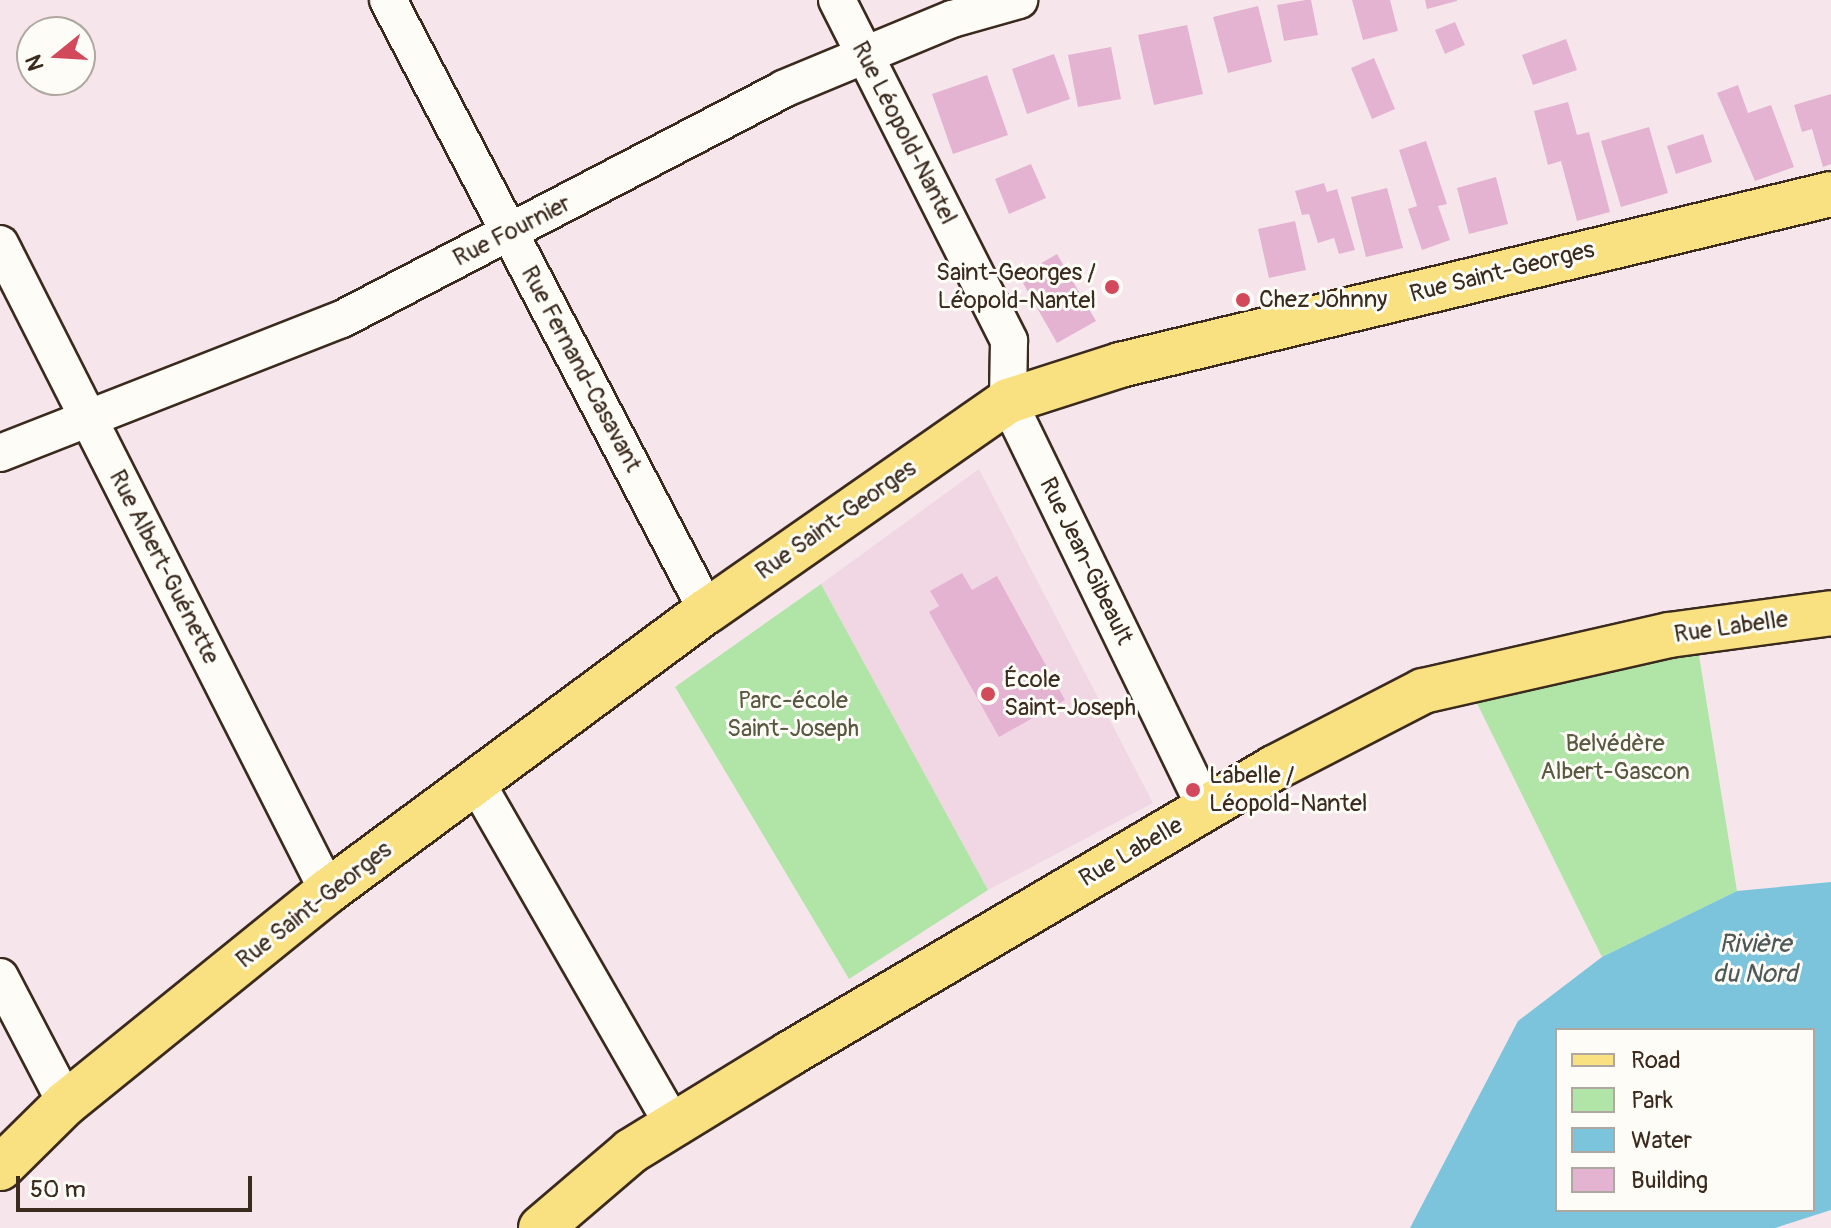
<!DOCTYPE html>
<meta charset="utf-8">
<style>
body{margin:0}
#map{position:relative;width:1831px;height:1228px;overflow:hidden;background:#f6e6ec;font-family:Pangolin,sans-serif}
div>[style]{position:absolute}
.built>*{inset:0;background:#f1d7e4}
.green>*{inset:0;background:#b0e5a7}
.water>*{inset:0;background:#7bc4dc}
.building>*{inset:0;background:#e4b3d2}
.roads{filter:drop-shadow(2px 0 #3b2a1e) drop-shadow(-2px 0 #3b2a1e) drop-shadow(0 2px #3b2a1e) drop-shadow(0 -2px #3b2a1e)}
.street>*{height:36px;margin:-18px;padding:0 18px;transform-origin:18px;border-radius:18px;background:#fdfcf7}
.primary>*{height:44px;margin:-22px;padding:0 22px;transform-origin:22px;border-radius:22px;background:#f9e181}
.dots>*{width:22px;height:22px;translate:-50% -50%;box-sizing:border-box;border:4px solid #fdfcf7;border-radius:50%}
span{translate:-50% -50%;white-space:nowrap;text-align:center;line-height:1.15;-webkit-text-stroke:6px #fdfcf7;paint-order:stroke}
.street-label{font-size:24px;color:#3b2a1e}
.poi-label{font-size:24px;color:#3b2a1e}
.right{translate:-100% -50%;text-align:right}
.left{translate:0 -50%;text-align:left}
.park-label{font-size:24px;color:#585940}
.water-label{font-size:26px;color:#4e5857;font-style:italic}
.legend{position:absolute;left:1555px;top:1028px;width:260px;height:184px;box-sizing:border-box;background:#fdfcf7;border:2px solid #afa8a0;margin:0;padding:10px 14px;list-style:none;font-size:24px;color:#3b2a1e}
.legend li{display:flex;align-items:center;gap:16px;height:40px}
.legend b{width:40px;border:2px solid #afa8a0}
.north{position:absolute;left:16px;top:16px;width:80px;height:80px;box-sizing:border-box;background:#fdfcf7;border:2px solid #afa8a0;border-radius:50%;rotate:252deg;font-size:22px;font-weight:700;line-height:32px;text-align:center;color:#3b2a1e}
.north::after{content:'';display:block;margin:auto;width:28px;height:36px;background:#d1495b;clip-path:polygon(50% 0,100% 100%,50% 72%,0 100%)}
.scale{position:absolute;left:16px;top:1176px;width:236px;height:36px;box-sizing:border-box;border:4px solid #3b2a1e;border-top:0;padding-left:10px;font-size:24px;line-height:28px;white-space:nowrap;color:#3b2a1e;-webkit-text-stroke:6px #fdfcf7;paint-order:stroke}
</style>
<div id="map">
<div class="built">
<div style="clip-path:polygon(979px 469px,1153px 803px,988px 890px,821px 584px)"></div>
</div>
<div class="green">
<div style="clip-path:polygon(821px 584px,988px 890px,849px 979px,675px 687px)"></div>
<div style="clip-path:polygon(1697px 643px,1737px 891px,1602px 957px,1468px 685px)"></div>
</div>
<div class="water">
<div style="clip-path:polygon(evenodd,1831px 882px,1831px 1210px,1775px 1228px,1410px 1228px,1518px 1021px,1602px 957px,1737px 891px,1831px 882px,1557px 1030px,1813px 1030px,1813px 1210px,1557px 1210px,1557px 1030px)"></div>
</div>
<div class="building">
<div style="clip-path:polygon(1306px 0,1311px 0,1318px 35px,1284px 41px,1277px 5px)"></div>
<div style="clip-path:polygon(1352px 0,1390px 0,1398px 31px,1363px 40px)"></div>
<div style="clip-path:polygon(1425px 0,1457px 0,1457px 1px,1427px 9px)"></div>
<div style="clip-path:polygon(1258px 6px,1272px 62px,1228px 73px,1213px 17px)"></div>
<div style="clip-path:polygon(1455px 22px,1465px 45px,1445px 54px,1435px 30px)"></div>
<div style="clip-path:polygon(1187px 25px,1203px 94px,1154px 105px,1138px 35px)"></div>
<div style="clip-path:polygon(1566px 39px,1577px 70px,1533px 85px,1522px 55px)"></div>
<div style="clip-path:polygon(1111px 47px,1121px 99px,1078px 107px,1068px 55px)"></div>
<div style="clip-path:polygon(1054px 54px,1070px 99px,1027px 114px,1012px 69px)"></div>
<div style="clip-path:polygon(1374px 58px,1395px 109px,1372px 119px,1351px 68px)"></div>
<div style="clip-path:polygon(987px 75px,1008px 135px,953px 154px,932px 94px)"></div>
<div style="clip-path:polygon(1738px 85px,1748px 113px,1771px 105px,1794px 167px,1755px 181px,1717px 93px)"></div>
<div style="clip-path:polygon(1831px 94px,1831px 164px,1823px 167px,1812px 129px,1802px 132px,1794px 105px)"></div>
<div style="clip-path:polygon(1568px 102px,1577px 135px,1589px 132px,1610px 212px,1577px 221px,1561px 161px,1548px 165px,1534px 111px)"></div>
<div style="clip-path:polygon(1649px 127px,1668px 193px,1621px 207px,1601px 141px)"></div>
<div style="clip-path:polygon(1703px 134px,1712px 162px,1676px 174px,1667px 146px)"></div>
<div style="clip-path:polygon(1426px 141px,1447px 204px,1438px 206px,1450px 240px,1422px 250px,1408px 209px,1417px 206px,1399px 150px)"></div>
<div style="clip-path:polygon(1031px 164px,1046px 198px,1009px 214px,995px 179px)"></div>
<div style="clip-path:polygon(1496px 177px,1508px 224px,1469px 234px,1457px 188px)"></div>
<div style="clip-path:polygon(1324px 183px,1327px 192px,1337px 189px,1355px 250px,1339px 254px,1334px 238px,1318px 243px,1309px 214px,1302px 215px,1295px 191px)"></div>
<div style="clip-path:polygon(1387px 188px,1403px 248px,1366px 257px,1351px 197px)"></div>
<div style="clip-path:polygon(1295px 221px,1306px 270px,1269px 278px,1258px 229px)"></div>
<div style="clip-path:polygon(1057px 254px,1096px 321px,1057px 343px,1019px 276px)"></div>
<div style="clip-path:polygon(962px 573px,972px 590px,997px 576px,1065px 700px,999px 737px,929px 612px,939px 606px,930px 591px)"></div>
</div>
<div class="roads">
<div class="street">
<div style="left:388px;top:0;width:689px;rotate:62.43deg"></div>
<div style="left:837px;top:0;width:382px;rotate:63.2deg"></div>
<div style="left:1009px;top:341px;width:60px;rotate:91deg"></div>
<div style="left:1008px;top:401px;width:453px;rotate:64.1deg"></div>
<div style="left:0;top:244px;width:725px;rotate:63.12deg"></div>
<div style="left:0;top:453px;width:367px;rotate:-21.4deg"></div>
<div style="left:342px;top:319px;width:497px;rotate:-27.5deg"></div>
<div style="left:783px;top:89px;width:183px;rotate:-22.5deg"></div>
<div style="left:952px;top:19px;width:70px;rotate:-15.8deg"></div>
<div style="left:476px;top:782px;width:396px;rotate:60.1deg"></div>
<div style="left:0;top:977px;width:142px;rotate:62.4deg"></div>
</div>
<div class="primary">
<div style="left:0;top:1168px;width:93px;rotate:-44.6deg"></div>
<div style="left:66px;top:1103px;width:337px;rotate:-39deg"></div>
<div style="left:328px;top:891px;width:471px;rotate:-36.5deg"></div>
<div style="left:707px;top:611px;width:367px;rotate:-34.9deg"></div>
<div style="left:1008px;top:401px;width:118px;rotate:-17.8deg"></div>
<div style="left:1120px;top:365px;width:731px;rotate:-13.52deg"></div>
<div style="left:541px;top:1228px;width:118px;rotate:-40.5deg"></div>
<div style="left:631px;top:1151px;width:185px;rotate:-31.5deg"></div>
<div style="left:789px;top:1054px;width:563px;rotate:-30.53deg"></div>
<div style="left:1274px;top:768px;width:168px;rotate:-27.3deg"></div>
<div style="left:1423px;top:691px;width:252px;rotate:-12.8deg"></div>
<div style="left:1669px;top:635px;width:163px;rotate:-7.7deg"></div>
</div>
</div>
<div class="dots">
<div style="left:1112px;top:287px;background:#d1495b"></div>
<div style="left:1243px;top:300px;background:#d1495b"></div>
<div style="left:988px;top:694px;background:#d1495b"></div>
<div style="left:1193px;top:790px;background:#d1495b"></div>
</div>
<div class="street-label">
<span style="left:904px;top:133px;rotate:63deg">Rue Léopold-Nantel</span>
<span style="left:512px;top:231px;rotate:-27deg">Rue Fournier</span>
<span style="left:1502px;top:272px;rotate:-14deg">Rue Saint-Georges</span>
<span style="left:581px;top:369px;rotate:62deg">Rue Fernand-Casavant</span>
<span style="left:836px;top:520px;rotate:-35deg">Rue Saint-Georges</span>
<span style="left:1086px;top:561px;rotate:64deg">Rue Jean-Gibeault</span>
<span style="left:164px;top:567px;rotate:63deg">Rue Albert-Guénette</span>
<span style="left:1731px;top:627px;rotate:-8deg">Rue Labelle</span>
<span style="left:1131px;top:852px;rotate:-30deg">Rue Labelle</span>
<span style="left:314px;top:905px;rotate:-38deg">Rue Saint-Georges</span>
</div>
<div class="poi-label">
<span class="right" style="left:1096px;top:287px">Saint-Georges /<br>Léopold-Nantel</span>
<span class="left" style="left:1259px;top:300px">Chez Johnny</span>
<span class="left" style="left:1004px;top:694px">École<br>Saint-Joseph</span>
<span class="left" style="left:1209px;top:790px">Labelle /<br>Léopold-Nantel</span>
</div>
<div class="park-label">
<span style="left:793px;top:715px">Parc-école<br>Saint-Joseph</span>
<span style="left:1615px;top:758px">Belvédère<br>Albert-Gascon</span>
</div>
<div class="water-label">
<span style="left:1755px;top:960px">Rivière<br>du Nord</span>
</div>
<ul class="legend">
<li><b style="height:10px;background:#f9e181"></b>Road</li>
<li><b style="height:22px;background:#b0e5a7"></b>Park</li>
<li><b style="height:22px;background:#7bc4dc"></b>Water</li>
<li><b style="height:22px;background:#e4b3d2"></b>Building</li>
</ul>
<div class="north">N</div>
<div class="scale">50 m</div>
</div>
